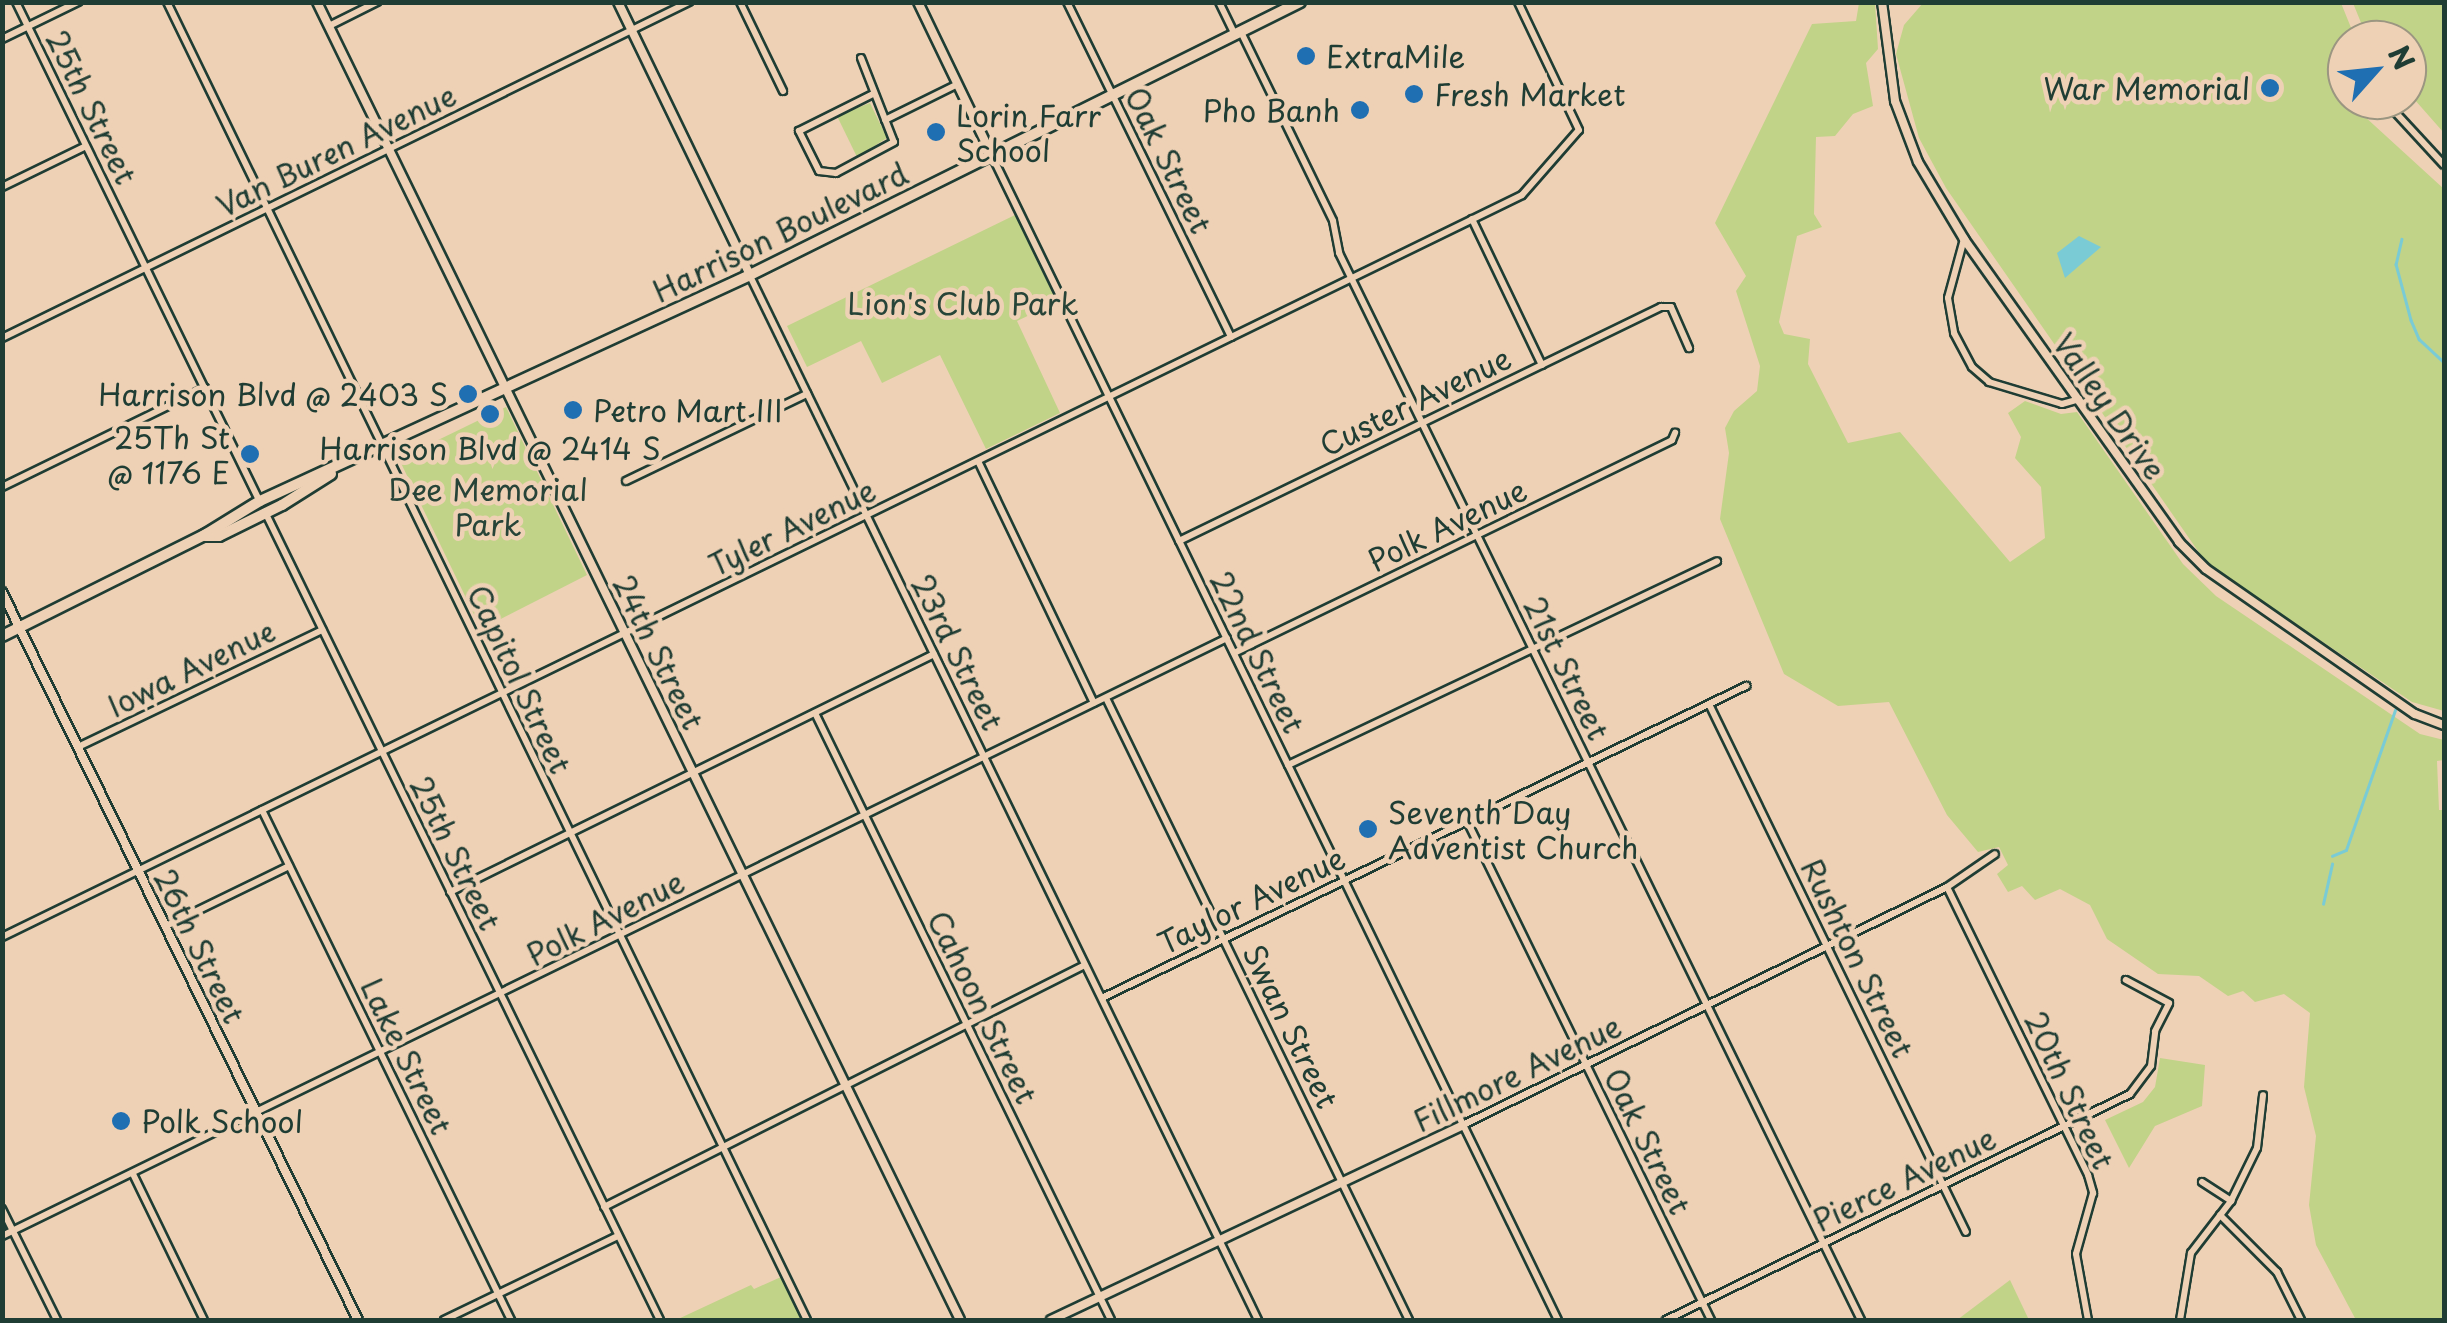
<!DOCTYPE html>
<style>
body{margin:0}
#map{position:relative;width:2447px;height:1323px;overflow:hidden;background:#eed1b5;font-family:"Playpen Sans",sans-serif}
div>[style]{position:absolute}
.green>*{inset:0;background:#c1d388}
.water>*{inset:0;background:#7acbd5}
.stream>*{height:2.5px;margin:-1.25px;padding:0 1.25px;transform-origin:1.25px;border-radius:1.25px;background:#7acbd5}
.roads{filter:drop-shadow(2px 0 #1f3d34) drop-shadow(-2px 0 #1f3d34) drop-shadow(0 2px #1f3d34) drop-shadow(0 -2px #1f3d34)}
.minor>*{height:6px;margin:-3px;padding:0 3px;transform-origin:3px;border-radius:3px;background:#eed1b5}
.tertiary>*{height:8px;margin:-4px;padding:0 4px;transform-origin:4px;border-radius:4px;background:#eed1b5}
.primary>*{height:10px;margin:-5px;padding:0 5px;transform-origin:5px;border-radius:5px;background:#eed1b5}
.dots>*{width:28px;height:28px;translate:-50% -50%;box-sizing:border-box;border:5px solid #eed1b5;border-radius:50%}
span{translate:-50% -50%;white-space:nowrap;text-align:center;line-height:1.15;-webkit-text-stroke:9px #eed1b5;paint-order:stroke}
.poi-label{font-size:30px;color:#1f3d34}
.left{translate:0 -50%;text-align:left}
.right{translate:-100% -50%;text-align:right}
.street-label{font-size:30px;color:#1f3d34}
.park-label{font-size:30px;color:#274438}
.frame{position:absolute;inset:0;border:5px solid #1f3d34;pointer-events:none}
.north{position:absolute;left:2327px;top:20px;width:100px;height:100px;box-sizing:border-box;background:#eed1b5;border:2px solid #9b9681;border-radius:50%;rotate:63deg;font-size:28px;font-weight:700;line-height:40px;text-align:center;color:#1f3d34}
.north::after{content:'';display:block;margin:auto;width:35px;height:45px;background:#1f6fb2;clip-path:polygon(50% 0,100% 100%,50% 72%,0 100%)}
</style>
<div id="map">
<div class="green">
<div style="clip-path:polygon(1936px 2px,2341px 3px,2356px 40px,2347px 40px,2347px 100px,2371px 100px,2363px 115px,2444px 189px,2444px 711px,2412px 702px,2207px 564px,1946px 188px,1919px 138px,1896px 54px,1904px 25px,1923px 3px)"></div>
<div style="clip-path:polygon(1859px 3px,1875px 3px,1878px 49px,1866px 63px,1873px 106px,1853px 114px,1835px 136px,1816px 137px,1814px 214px,1822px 227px,1797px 236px,1779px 322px,1784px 334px,1810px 339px,1808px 364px,1848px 443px,1900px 432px,2010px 562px,2045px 538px,2041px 487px,2015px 458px,2021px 437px,2008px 413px,2025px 401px,2061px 414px,2077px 412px,2183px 564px,2216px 596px,2420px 734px,2444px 740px,2444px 760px,2437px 761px,2439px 810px,2444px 810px,2444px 1320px,2356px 1320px,2316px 1245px,2309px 1205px,2316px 1136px,2304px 1087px,2310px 1013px,2284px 994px,2255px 1002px,2243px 991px,2228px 996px,2199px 976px,2158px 974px,2107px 939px,2090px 905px,2060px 889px,2035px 900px,2022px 886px,2008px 892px,1997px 874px,2008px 865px,1999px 847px,1978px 852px,1947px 815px,1889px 702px,1838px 706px,1784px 674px,1720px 519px,1729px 453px,1725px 428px,1734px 411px,1757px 391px,1760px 366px,1736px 291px,1746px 276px,1715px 223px,1812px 24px,1856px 21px)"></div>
<div style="clip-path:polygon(2353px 3px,2444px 3px,2444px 133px,2407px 91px,2407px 40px,2368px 40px)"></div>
<div style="clip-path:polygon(870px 103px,887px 138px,857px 157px,837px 116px)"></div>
<div style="clip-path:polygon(1015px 215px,1057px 302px,1017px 321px,1060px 413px,986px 449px,940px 355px,882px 383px,861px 341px,807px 367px,787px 326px)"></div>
<div style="clip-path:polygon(506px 407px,587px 575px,481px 629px,399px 459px)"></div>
<div style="clip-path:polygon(2160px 1058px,2205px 1065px,2202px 1106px,2155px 1126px,2129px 1168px,2105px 1120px,2143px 1102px,2155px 1087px)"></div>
<div style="clip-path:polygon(781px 1277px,802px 1320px,676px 1320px,751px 1285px,754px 1289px)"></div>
<div style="clip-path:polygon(2010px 1280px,2029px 1320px,1957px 1320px)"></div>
</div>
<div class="water">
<div style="clip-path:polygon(2079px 236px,2101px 247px,2065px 278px,2057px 253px)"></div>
</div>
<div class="stream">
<div style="left:2402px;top:239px;width:26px;rotate:103deg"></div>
<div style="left:2396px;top:264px;width:58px;rotate:75deg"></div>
<div style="left:2411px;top:320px;width:21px;rotate:67deg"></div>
<div style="left:2419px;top:339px;width:34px;rotate:43deg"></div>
<div style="left:2332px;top:856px;width:15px;rotate:-23deg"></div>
<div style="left:2346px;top:850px;width:148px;rotate:-70.7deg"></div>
<div style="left:2323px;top:904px;width:41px;rotate:-77.3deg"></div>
</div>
<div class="roads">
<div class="minor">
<div style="left:16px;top:2px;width:554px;rotate:63.99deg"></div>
<div style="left:167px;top:2px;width:1465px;rotate:64.1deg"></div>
<div style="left:740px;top:2px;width:99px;rotate:64.2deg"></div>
<div style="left:1067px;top:2px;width:373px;rotate:63.9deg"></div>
<div style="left:1219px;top:2px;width:37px;rotate:64deg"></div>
<div style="left:329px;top:26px;width:54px;rotate:-26.6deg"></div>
<div style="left:1241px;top:32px;width:210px;rotate:64deg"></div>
<div style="left:1333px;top:221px;width:33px;rotate:79deg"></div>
<div style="left:1339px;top:253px;width:1188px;rotate:63.93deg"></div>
<div style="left:2px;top:39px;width:85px;rotate:-26deg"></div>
<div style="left:861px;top:58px;width:90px;rotate:68.6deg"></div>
<div style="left:894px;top:142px;width:66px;rotate:151.9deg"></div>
<div style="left:836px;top:173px;width:17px;rotate:-173deg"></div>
<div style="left:819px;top:171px;width:45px;rotate:-116.6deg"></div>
<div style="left:799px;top:131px;width:83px;rotate:-26.6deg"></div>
<div style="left:2384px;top:100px;width:88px;rotate:47.3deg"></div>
<div style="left:885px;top:120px;width:81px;rotate:-26.3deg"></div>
<div style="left:992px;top:156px;width:1294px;rotate:64.07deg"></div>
<div style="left:2px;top:187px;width:93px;rotate:-26deg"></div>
<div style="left:1472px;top:219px;width:162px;rotate:64.4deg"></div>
<div style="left:1964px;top:239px;width:61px;rotate:105.2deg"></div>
<div style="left:1948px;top:298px;width:36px;rotate:80deg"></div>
<div style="left:1954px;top:333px;width:38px;rotate:62deg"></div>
<div style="left:1972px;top:367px;width:23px;rotate:41deg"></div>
<div style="left:1989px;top:382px;width:76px;rotate:16.8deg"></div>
<div style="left:2062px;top:404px;width:18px;rotate:-16deg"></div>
<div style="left:750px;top:276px;width:1161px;rotate:64.05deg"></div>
<div style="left:2px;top:338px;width:765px;rotate:-26.06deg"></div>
<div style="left:978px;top:461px;width:268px;rotate:64.4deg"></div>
<div style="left:626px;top:481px;width:201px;rotate:-25.7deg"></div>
<div style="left:2px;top:487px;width:226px;rotate:-26deg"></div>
<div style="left:266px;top:514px;width:897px;rotate:63.95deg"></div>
<div style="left:1179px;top:541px;width:536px;rotate:-25.9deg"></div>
<div style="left:1661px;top:307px;width:10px"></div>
<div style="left:1671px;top:307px;width:45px;rotate:66.3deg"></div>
<div style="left:1234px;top:653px;width:487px;rotate:-25.9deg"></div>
<div style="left:1672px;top:440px;width:8px;rotate:-67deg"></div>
<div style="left:1106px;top:698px;width:692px;rotate:64.03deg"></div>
<div style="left:1709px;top:704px;width:587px;rotate:64.05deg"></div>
<div style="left:815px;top:713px;width:675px;rotate:64deg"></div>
<div style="left:78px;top:747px;width:271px;rotate:-25.6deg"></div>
<div style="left:1288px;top:765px;width:475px;rotate:-25.4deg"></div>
<div style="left:262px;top:810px;width:568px;rotate:63.98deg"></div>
<div style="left:1466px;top:819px;width:558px;rotate:63.94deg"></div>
<div style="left:1947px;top:887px;width:321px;rotate:63.9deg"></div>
<div style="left:2088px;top:1175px;width:19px;rotate:74deg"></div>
<div style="left:2093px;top:1193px;width:63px;rotate:105.6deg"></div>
<div style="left:2076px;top:1254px;width:67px;rotate:79.7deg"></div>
<div style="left:450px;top:892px;width:539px;rotate:-26.18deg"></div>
<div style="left:166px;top:926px;width:137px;rotate:-26deg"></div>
<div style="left:2px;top:937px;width:1691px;rotate:-26.02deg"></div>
<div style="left:1522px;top:195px;width:86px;rotate:-48.8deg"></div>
<div style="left:1579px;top:130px;width:142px;rotate:-115.5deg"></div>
<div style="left:1102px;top:998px;width:716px;rotate:-25.85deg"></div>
<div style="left:1463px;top:1125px;width:539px;rotate:-26.18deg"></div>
<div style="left:1947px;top:887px;width:58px;rotate:-34.5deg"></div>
<div style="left:133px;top:1174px;width:162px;rotate:64.1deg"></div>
<div style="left:2202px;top:1182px;width:35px;rotate:33deg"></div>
<div style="left:604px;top:1207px;width:538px;rotate:-26.71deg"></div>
<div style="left:2px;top:1209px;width:124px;rotate:63.6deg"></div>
<div style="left:2220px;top:1215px;width:81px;rotate:45deg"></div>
<div style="left:2277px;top:1272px;width:54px;rotate:63.4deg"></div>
<div style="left:2px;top:1236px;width:1363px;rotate:-26.02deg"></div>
<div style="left:444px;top:1320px;width:193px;rotate:-25.8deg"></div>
<div style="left:1666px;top:1320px;width:516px;rotate:-25.97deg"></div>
<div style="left:2130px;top:1094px;width:35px;rotate:-53deg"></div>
<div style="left:2151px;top:1066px;width:35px;rotate:-83deg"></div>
<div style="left:2155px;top:1031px;width:31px;rotate:-63deg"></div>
<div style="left:2169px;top:1003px;width:49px;rotate:-151.9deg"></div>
<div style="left:2180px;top:1320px;width:68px;rotate:-80.7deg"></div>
<div style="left:2191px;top:1253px;width:66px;rotate:-52.4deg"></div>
<div style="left:2231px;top:1201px;width:59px;rotate:-63.9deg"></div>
<div style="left:2257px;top:1148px;width:53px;rotate:-83.5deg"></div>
</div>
<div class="tertiary">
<div style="left:317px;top:2px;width:1466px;rotate:63.99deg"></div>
<div style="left:618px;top:2px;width:303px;rotate:64.2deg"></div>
<div style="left:918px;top:2px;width:171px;rotate:64.3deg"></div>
<div style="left:1882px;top:2px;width:100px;rotate:82.5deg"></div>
<div style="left:1895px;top:101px;width:65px;rotate:69.3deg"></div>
<div style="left:1918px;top:162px;width:90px;rotate:59.1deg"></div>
<div style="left:1964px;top:239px;width:372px;rotate:54.6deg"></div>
<div style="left:2179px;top:542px;width:38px;rotate:45deg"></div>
<div style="left:2206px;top:569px;width:254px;rotate:34.8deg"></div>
<div style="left:2415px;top:714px;width:31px;rotate:21deg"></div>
<div style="left:2px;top:592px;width:810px;rotate:63.94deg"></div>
<div style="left:1051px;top:1320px;width:456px;rotate:-25.3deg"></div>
</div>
<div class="primary">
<div style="left:203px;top:536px;width:67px;rotate:-31.6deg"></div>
<div style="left:260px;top:501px;width:540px;rotate:-24.76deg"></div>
<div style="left:750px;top:275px;width:614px;rotate:-26.4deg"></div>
<div style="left:205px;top:536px;width:14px"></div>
<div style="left:219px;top:536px;width:70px;rotate:-26.2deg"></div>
<div style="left:282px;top:505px;width:58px;rotate:-32.3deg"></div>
<div style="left:2px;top:636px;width:229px;rotate:-26.5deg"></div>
</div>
</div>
<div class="dots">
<div style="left:1306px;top:56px;background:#1f6fb2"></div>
<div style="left:2270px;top:88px;background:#1f6fb2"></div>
<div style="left:1414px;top:94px;background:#1f6fb2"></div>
<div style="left:1360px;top:110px;background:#1f6fb2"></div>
<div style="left:936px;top:132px;background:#1f6fb2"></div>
<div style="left:468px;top:394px;background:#1f6fb2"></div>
<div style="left:573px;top:410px;background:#1f6fb2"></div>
<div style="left:490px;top:414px;background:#1f6fb2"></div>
<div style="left:250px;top:454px;background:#1f6fb2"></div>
<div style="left:1368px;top:829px;background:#1f6fb2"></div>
<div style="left:121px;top:1121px;background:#1f6fb2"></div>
</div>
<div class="poi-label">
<span class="left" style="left:1326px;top:56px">ExtraMile</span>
<span class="right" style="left:2250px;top:88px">War Memorial</span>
<span class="left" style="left:1434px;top:94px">Fresh Market</span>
<span class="right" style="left:1340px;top:110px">Pho Banh</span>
<span class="left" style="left:956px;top:132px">Lorin Farr<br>School</span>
<span class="right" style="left:448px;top:394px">Harrison Blvd @ 2403 S</span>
<span class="left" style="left:593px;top:410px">Petro Mart III</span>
<span class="right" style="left:230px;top:454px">25Th St<br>@ 1176 E</span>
<span style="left:490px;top:448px">Harrison Blvd @ 2414 S</span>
<span class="left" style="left:1388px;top:829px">Seventh Day<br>Adventist Church</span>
<span class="left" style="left:141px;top:1121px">Polk School</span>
</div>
<div class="street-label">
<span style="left:92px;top:107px;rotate:64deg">25th Street</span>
<span style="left:336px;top:150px;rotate:-26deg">Van Buren Avenue</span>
<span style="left:1169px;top:160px;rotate:64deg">Oak Street</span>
<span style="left:780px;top:232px;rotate:-26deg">Harrison Boulevard</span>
<span style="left:1415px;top:401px;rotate:-26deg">Custer Avenue</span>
<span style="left:2110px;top:406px;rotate:55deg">Valley Drive</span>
<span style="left:1447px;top:525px;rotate:-26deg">Polk Avenue</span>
<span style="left:792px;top:527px;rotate:-26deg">Tyler Avenue</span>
<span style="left:659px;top:652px;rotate:64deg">24th Street</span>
<span style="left:958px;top:652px;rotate:64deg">23rd Street</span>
<span style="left:1258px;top:652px;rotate:64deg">22nd Street</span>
<span style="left:191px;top:668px;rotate:-26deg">Iowa Avenue</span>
<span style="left:1567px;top:668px;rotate:64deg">21st Street</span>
<span style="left:520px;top:679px;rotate:65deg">Capitol Street</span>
<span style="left:456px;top:853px;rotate:64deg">25th Street</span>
<span style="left:1251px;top:900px;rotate:-26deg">Taylor Avenue</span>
<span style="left:605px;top:918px;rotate:-27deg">Polk Avenue</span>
<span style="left:200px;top:946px;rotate:64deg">26th Street</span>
<span style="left:1858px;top:958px;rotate:64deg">Rushton Street</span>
<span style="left:983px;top:1007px;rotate:64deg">Cahoon Street</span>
<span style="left:1291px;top:1026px;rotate:64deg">Swan Street</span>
<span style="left:407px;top:1056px;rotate:64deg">Lake Street</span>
<span style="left:1517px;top:1073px;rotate:-26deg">Fillmore Avenue</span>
<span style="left:2070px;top:1090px;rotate:65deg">20th Street</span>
<span style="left:1648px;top:1141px;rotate:64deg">Oak Street</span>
<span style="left:1904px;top:1179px;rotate:-26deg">Pierce Avenue</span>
</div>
<div class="park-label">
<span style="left:963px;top:303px">Lion's Club Park</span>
<span style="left:488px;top:506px">Dee Memorial<br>Park</span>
</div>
<div class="frame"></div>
<div class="north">N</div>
</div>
